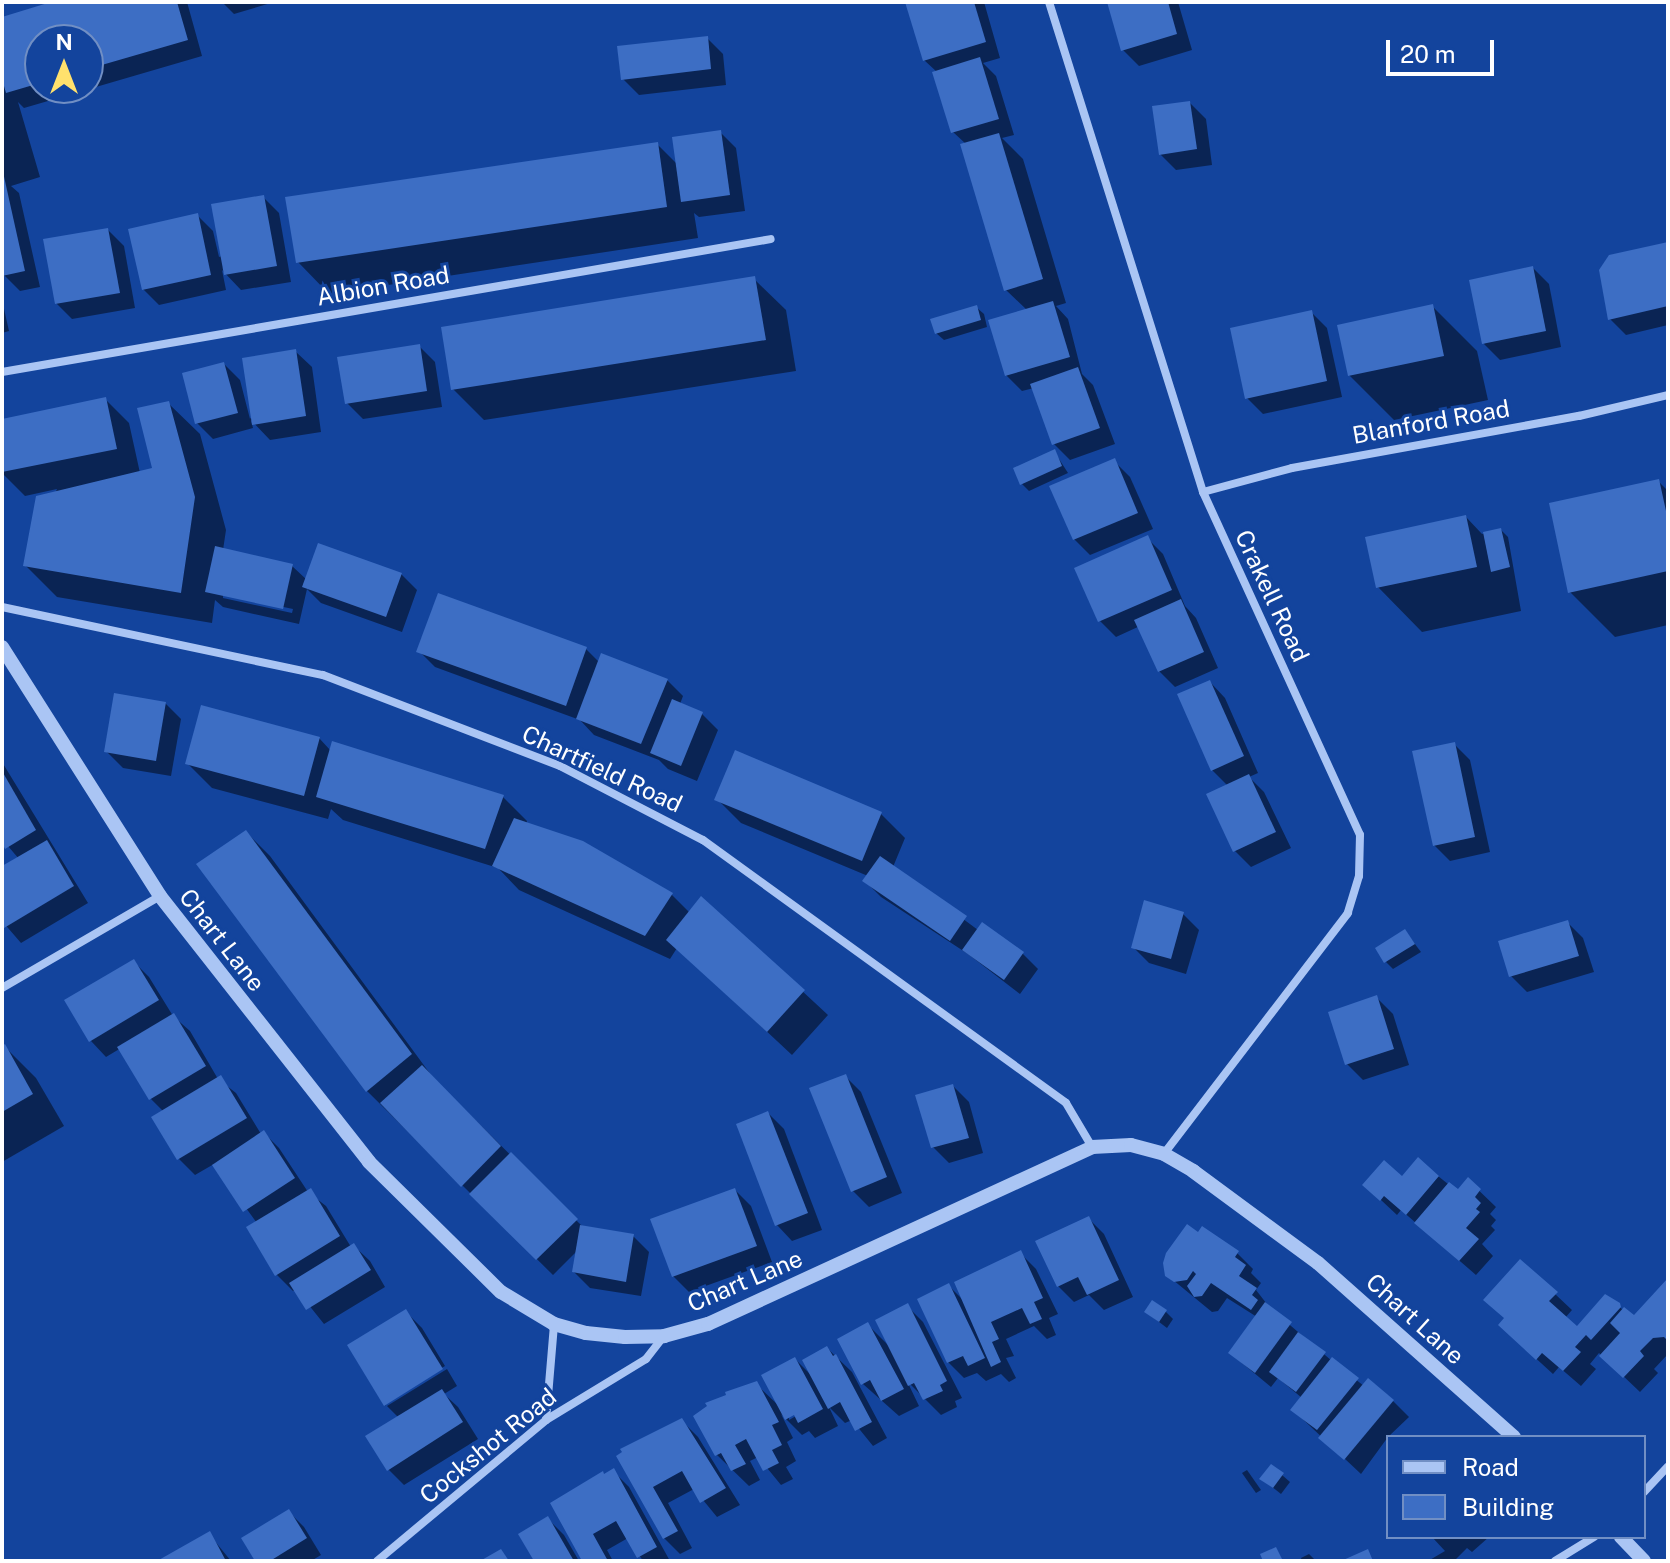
<!DOCTYPE html>
<style>
body{margin:0}
#map{position:relative;width:1670px;height:1563px;overflow:hidden;background:#13449d;font-family:"Public Sans",sans-serif}
div>[style]{position:absolute}
.shadow>*{inset:0;background:#0007}
.building>*{inset:0;background:#3d6ec4}
.minor>*{height:8px;margin:-4px;padding:0 4px;transform-origin:4px;border-radius:4px;background:#aac5f4}
.tertiary>*{height:14px;margin:-7px;padding:0 7px;transform-origin:7px;border-radius:7px;background:#aac5f4}
span{translate:-50% -50%;white-space:nowrap;text-align:center;line-height:1.15;-webkit-text-stroke:6px #13449d;paint-order:stroke}
.street-label{font-size:24px;color:#fff}
.frame{position:absolute;inset:0;border:4px solid #fff;pointer-events:none}
.legend{position:absolute;left:1386px;top:1435px;width:260px;height:104px;box-sizing:border-box;background:#13449d;border:2px solid #718fc4;margin:0;padding:10px 14px;list-style:none;font-size:24px;color:#fff}
.legend li{display:flex;align-items:center;gap:16px;height:40px}
.legend b{width:40px;border:2px solid #718fc4}
.north{position:absolute;left:24px;top:24px;width:80px;height:80px;box-sizing:border-box;background:#13449d;border:2px solid #718fc4;border-radius:50%;rotate:0deg;font-size:22px;font-weight:700;line-height:32px;text-align:center;color:#fff}
.north::after{content:'';display:block;margin:auto;width:28px;height:36px;background:#ffe16d;clip-path:polygon(50% 0,100% 100%,50% 72%,0 100%)}
.scale{position:absolute;left:1386px;top:40px;width:108px;height:36px;box-sizing:border-box;border:4px solid #fff;border-top:0;padding-left:10px;font-size:24px;line-height:28px;white-space:nowrap;color:#fff;-webkit-text-stroke:6px #13449d;paint-order:stroke}
</style>
<div id="map">
<div class="shadow">
<div style="clip-path:polygon(evenodd,58px 2px,187px 2px,202px 56px,24px 108px,18px 102px,40px 177px,11px 186px,19px 193px,40px 287px,20px 291px,4px 275px,2px 267px,2px 19px,58px 2px,40px 40px,88px 40px,88px 88px,40px 88px,40px 40px)"></div>
<div style="clip-path:polygon(222px 2px,274px 2px,234px 14px)"></div>
<div style="clip-path:polygon(909px 2px,984px 2px,1000px 58px,983px 63px,996px 76px,1014px 135px,1002px 138px,1023px 159px,1066px 303px,1056px 306px,1068px 319px,1082px 374px,1093px 385px,1115px 444px,1070px 460px,1054px 444px,1034px 388px,1022px 391px,1006px 375px,1027px 310px,1006px 290px,966px 144px,953px 132px,937px 72px,924px 60px)"></div>
<div style="clip-path:polygon(1109px 2px,1178px 2px,1192px 50px,1139px 66px,1123px 50px)"></div>
<div style="clip-path:polygon(707px 38px,723px 54px,726px 85px,639px 95px,623px 79px)"></div>
<div style="clip-path:polygon(1190px 103px,1206px 119px,1212px 165px,1176px 170px,1160px 154px)"></div>
<div style="clip-path:polygon(720px 132px,736px 148px,745px 211px,699px 217px,694px 213px,698px 238px,329px 294px,298px 262px,657px 144px,677px 164px)"></div>
<div style="clip-path:polygon(263px 197px,279px 213px,291px 282px,241px 290px,222px 270px,226px 290px,159px 305px,143px 289px,197px 215px,213px 231px,219px 257px,222px 256px)"></div>
<div style="clip-path:polygon(108px 230px,124px 246px,135px 308px,72px 319px,56px 303px)"></div>
<div style="clip-path:polygon(1668px 244px,1668px 325px,1626px 335px,1610px 319px)"></div>
<div style="clip-path:polygon(1533px 268px,1549px 284px,1561px 347px,1500px 360px,1484px 344px)"></div>
<div style="clip-path:polygon(754px 279px,786px 310px,796px 371px,484px 420px,453px 389px)"></div>
<div style="clip-path:polygon(2px 300px,9px 331px,2px 333px)"></div>
<div style="clip-path:polygon(1432px 306px,1477px 351px,1488px 400px,1394px 420px,1349px 375px)"></div>
<div style="clip-path:polygon(976px 307px,984px 314px,987px 327px,944px 340px,936px 333px)"></div>
<div style="clip-path:polygon(1311px 312px,1327px 328px,1342px 397px,1263px 414px,1247px 398px)"></div>
<div style="clip-path:polygon(419px 346px,435px 362px,442px 407px,363px 419px,347px 403px)"></div>
<div style="clip-path:polygon(295px 351px,312px 367px,321px 432px,270px 440px,251px 420px,253px 428px,213px 439px,197px 423px,224px 364px,240px 380px,250px 419px)"></div>
<div style="clip-path:polygon(evenodd,105px 399px,129px 423px,140px 473px,155px 469px,168px 403px,200px 434px,226px 530px,223px 550px,292px 566px,307px 580px,401px 574px,417px 590px,402px 632px,321px 603px,307px 589px,299px 624px,223px 607px,215px 600px,212px 623px,57px 597px,25px 565px,57px 489px,25px 496px,2px 473px,2px 421px,105px 399px,223px 594px,293px 609px,292px 613px,223px 598px,223px 594px)"></div>
<div style="clip-path:polygon(1054px 451px,1068px 473px,1029px 491px,1022px 484px)"></div>
<div style="clip-path:polygon(1114px 461px,1130px 477px,1153px 529px,1090px 555px,1074px 539px)"></div>
<div style="clip-path:polygon(1658px 481px,1668px 491px,1668px 625px,1615px 637px,1570px 592px)"></div>
<div style="clip-path:polygon(1466px 517px,1482px 534px,1501px 530px,1508px 537px,1521px 611px,1422px 632px,1378px 587px)"></div>
<div style="clip-path:polygon(1147px 538px,1163px 554px,1185px 606px,1196px 618px,1218px 668px,1175px 687px,1159px 671px,1140px 626px,1116px 637px,1100px 621px)"></div>
<div style="clip-path:polygon(586px 649px,599px 662px,667px 680px,683px 696px,680px 704px,702px 714px,718px 730px,697px 781px,668px 769px,659px 760px,594px 735px,580px 720px,435px 667px,419px 651px)"></div>
<div style="clip-path:polygon(1210px 682px,1225px 698px,1258px 773px,1249px 777px,1264px 792px,1291px 848px,1251px 867px,1235px 851px,1228px 786px,1212px 770px)"></div>
<div style="clip-path:polygon(165px 703px,181px 719px,171px 776px,123px 768px,107px 752px)"></div>
<div style="clip-path:polygon(319px 738px,331px 751px,333px 744px,503px 797px,527px 821px,526px 824px,582px 843px,672px 895px,690px 913px,702px 898px,828px 1015px,792px 1055px,677px 948px,670px 959px,519px 890px,498px 868px,343px 820px,331px 809px,328px 819px,212px 788px,188px 764px)"></div>
<div style="clip-path:polygon(1454px 744px,1470px 760px,1490px 852px,1450px 861px,1434px 845px)"></div>
<div style="clip-path:polygon(2px 762px,88px 903px,21px 943px,2px 921px,2px 869px,19px 859px,2px 839px)"></div>
<div style="clip-path:polygon(717px 799px,881px 814px,905px 838px,893px 867px,978px 930px,1022px 953px,1038px 969px,1020px 994px,968px 954px,881px 897px,865px 881px,868px 876px,741px 823px)"></div>
<div style="clip-path:polygon(246px 832px,270px 856px,434px 1079px,584px 1228px,633px 1236px,649px 1252px,641px 1296px,590px 1288px,574px 1272px,577px 1251px,553px 1275px,367px 1091px,199px 865px)"></div>
<div style="clip-path:polygon(1183px 914px,1199px 930px,1186px 974px,1149px 963px,1133px 947px)"></div>
<div style="clip-path:polygon(1567px 922px,1583px 938px,1594px 972px,1527px 992px,1511px 976px)"></div>
<div style="clip-path:polygon(1405px 931px,1421px 952px,1393px 969px,1386px 962px)"></div>
<div style="clip-path:polygon(133px 961px,149px 977px,173px 1016px,190px 1031px,218px 1079px,236px 1093px,261px 1134px,263px 1132px,279px 1148px,308px 1192px,326px 1206px,351px 1247px,354px 1246px,370px 1261px,385px 1287px,324px 1324px,296px 1289px,293px 1291px,277px 1275px,248px 1228px,257px 1223px,214px 1164px,195px 1175px,179px 1159px,153px 1118px,164px 1112px,151px 1099px,121px 1048px,106px 1057px,91px 1041px)"></div>
<div style="clip-path:polygon(1377px 998px,1393px 1014px,1409px 1065px,1363px 1080px,1347px 1064px)"></div>
<div style="clip-path:polygon(5px 1047px,36px 1078px,64px 1126px,2px 1162px)"></div>
<div style="clip-path:polygon(845px 1076px,861px 1092px,902px 1193px,869px 1207px,853px 1191px,812px 1089px)"></div>
<div style="clip-path:polygon(953px 1086px,969px 1102px,983px 1153px,949px 1163px,933px 1147px)"></div>
<div style="clip-path:polygon(768px 1113px,784px 1129px,822px 1230px,792px 1241px,777px 1225px)"></div>
<div style="clip-path:polygon(1418px 1160px,1458px 1192px,1468px 1180px,1496px 1207px,1490px 1214px,1496px 1220px,1491px 1226px,1495px 1230px,1482px 1244px,1493px 1256px,1476px 1275px,1401px 1210px,1397px 1215px,1365px 1185px,1403px 1178px)"></div>
<div style="clip-path:polygon(735px 1190px,751px 1206px,772px 1262px,689px 1292px,673px 1276px)"></div>
<div style="clip-path:polygon(1088px 1218px,1104px 1234px,1133px 1297px,1104px 1310px,1089px 1295px,1074px 1302px,1058px 1286px)"></div>
<div style="clip-path:polygon(1020px 1253px,1036px 1269px,1058px 1314px,1049px 1318px,1056px 1335px,1047px 1339px,1034px 1326px,1006px 1339px,1014px 1356px,1006px 1358px,1016px 1378px,1009px 1382px,1001px 1374px,986px 1381px,977px 1373px,964px 1378px,948px 1362px,949px 1286px,965px 1302px)"></div>
<div style="clip-path:polygon(1237px 1253px,1253px 1269px,1251px 1273px,1261px 1283px,1256px 1290px,1270px 1308px,1332px 1361px,1364px 1386px,1393px 1401px,1409px 1417px,1388px 1437px,1361px 1474px,1293px 1410px,1302px 1398px,1278px 1378px,1271px 1387px,1230px 1353px,1257px 1317px,1227px 1298px,1218px 1311px,1212px 1312px,1167px 1275px)"></div>
<div style="clip-path:polygon(1520px 1261px,1572px 1310px,1565px 1318px,1577px 1329px,1606px 1297px,1634px 1318px,1668px 1281px,1668px 1354px,1654px 1369px,1658px 1373px,1640px 1392px,1599px 1353px,1590px 1364px,1596px 1369px,1581px 1386px,1559px 1367px,1553px 1374px,1517px 1341px,1506px 1319px)"></div>
<div style="clip-path:polygon(907px 1306px,923px 1322px,962px 1398px,955px 1401px,957px 1407px,941px 1415px,907px 1381px,919px 1406px,899px 1416px,863px 1384px,868px 1325px,890px 1347px)"></div>
<div style="clip-path:polygon(406px 1312px,422px 1328px,445px 1366px,386px 1401px,386px 1406px,385px 1404px)"></div>
<div style="clip-path:polygon(1146px 1312px,1166px 1312px,1173px 1319px,1167px 1328px)"></div>
<div style="clip-path:polygon(evenodd,827px 1348px,852px 1372px,887px 1438px,873px 1446px,852px 1420px,845px 1423px,829px 1407px,838px 1426px,815px 1438px,809px 1431px,802px 1435px,781px 1414px,793px 1438px,787px 1442px,796px 1461px,786px 1467px,793px 1479px,781px 1485px,758px 1457px,750px 1461px,760px 1480px,749px 1486px,716px 1454px,756px 1384px,778px 1405px,795px 1359px,811px 1375px,827px 1348px,803px 1412px,789px 1420px,789px 1416px,803px 1412px)"></div>
<div style="clip-path:polygon(447px 1369px,457px 1386px,444px 1394px,458px 1407px,478px 1439px,404px 1485px,388px 1469px,399px 1418px,387px 1406px)"></div>
<div style="clip-path:polygon(682px 1421px,698px 1437px,740px 1505px,717px 1517px,694px 1489px,668px 1503px,692px 1548px,680px 1554px,664px 1538px,618px 1456px)"></div>
<div style="clip-path:polygon(1247px 1470px,1261px 1490px,1256px 1493px,1242px 1473px)"></div>
<div style="clip-path:polygon(613px 1471px,629px 1487px,670px 1561px,643px 1561px,628px 1538px,607px 1550px,613px 1561px,584px 1561px,605px 1476px)"></div>
<div style="clip-path:polygon(1282px 1475px,1290px 1482px,1281px 1494px,1262px 1479px)"></div>
<div style="clip-path:polygon(288px 1511px,304px 1527px,321px 1555px,311px 1561px,258px 1561px)"></div>
<div style="clip-path:polygon(548px 1519px,564px 1535px,579px 1561px,536px 1561px)"></div>
<div style="clip-path:polygon(209px 1534px,231px 1561px,164px 1561px)"></div>
<div style="clip-path:polygon(1432px 1537px,1489px 1537px,1472px 1552px,1467px 1548px,1454px 1561px,1428px 1561px,1445px 1551px)"></div>
<div style="clip-path:polygon(1309px 1554px,1316px 1561px,1302px 1561px,1301px 1558px)"></div>
</div>
<div class="building">
<div style="clip-path:polygon(51px 2px,177px 2px,188px 40px,88px 69px,88px 40px,40px 40px,40px 83px,6px 93px,2px 79px,2px 17px)"></div>
<div style="clip-path:polygon(905px 2px,974px 2px,986px 42px,923px 61px)"></div>
<div style="clip-path:polygon(1107px 2px,1168px 2px,1177px 34px,1121px 51px)"></div>
<div style="clip-path:polygon(708px 36px,711px 69px,621px 80px,617px 46px)"></div>
<div style="clip-path:polygon(980px 57px,999px 119px,951px 133px,932px 72px)"></div>
<div style="clip-path:polygon(1190px 101px,1197px 149px,1159px 155px,1152px 106px)"></div>
<div style="clip-path:polygon(721px 130px,730px 195px,681px 202px,672px 137px)"></div>
<div style="clip-path:polygon(999px 133px,1043px 279px,1004px 291px,960px 144px)"></div>
<div style="clip-path:polygon(658px 142px,667px 207px,296px 263px,285px 197px)"></div>
<div style="clip-path:polygon(3px 172px,25px 271px,2px 276px,2px 173px)"></div>
<div style="clip-path:polygon(264px 195px,277px 266px,224px 275px,211px 204px)"></div>
<div style="clip-path:polygon(198px 213px,211px 275px,142px 290px,128px 229px)"></div>
<div style="clip-path:polygon(108px 228px,120px 293px,55px 304px,43px 239px)"></div>
<div style="clip-path:polygon(1668px 242px,1668px 306px,1608px 320px,1599px 270px,1609px 255px)"></div>
<div style="clip-path:polygon(1533px 266px,1546px 331px,1482px 344px,1469px 280px)"></div>
<div style="clip-path:polygon(755px 276px,766px 340px,451px 390px,441px 327px)"></div>
<div style="clip-path:polygon(1053px 301px,1070px 357px,1005px 376px,988px 320px)"></div>
<div style="clip-path:polygon(1433px 304px,1444px 356px,1348px 376px,1337px 325px)"></div>
<div style="clip-path:polygon(977px 305px,981px 320px,935px 334px,930px 319px)"></div>
<div style="clip-path:polygon(1312px 310px,1327px 381px,1245px 399px,1230px 328px)"></div>
<div style="clip-path:polygon(420px 344px,427px 391px,345px 404px,337px 357px)"></div>
<div style="clip-path:polygon(296px 349px,306px 416px,252px 425px,242px 358px)"></div>
<div style="clip-path:polygon(224px 362px,238px 413px,195px 424px,182px 373px)"></div>
<div style="clip-path:polygon(1078px 367px,1100px 428px,1052px 445px,1030px 384px)"></div>
<div style="clip-path:polygon(106px 397px,117px 449px,2px 472px,2px 419px)"></div>
<div style="clip-path:polygon(169px 401px,195px 497px,181px 593px,23px 566px,36px 496px,152px 468px,137px 408px)"></div>
<div style="clip-path:polygon(1055px 449px,1062px 466px,1020px 485px,1013px 468px)"></div>
<div style="clip-path:polygon(1115px 458px,1138px 513px,1073px 540px,1049px 486px)"></div>
<div style="clip-path:polygon(1659px 479px,1668px 520px,1668px 571px,1568px 593px,1549px 503px)"></div>
<div style="clip-path:polygon(1466px 515px,1477px 567px,1376px 588px,1365px 537px)"></div>
<div style="clip-path:polygon(1501px 528px,1510px 567px,1491px 572px,1483px 532px)"></div>
<div style="clip-path:polygon(1148px 535px,1172px 590px,1098px 622px,1074px 568px)"></div>
<div style="clip-path:polygon(318px 543px,402px 573px,386px 617px,302px 587px)"></div>
<div style="clip-path:polygon(215px 546px,293px 564px,283px 609px,205px 592px)"></div>
<div style="clip-path:polygon(438px 593px,587px 647px,566px 706px,416px 652px)"></div>
<div style="clip-path:polygon(1181px 599px,1204px 652px,1158px 672px,1134px 620px)"></div>
<div style="clip-path:polygon(601px 653px,668px 679px,641px 744px,576px 719px)"></div>
<div style="clip-path:polygon(1210px 680px,1244px 756px,1211px 771px,1177px 694px)"></div>
<div style="clip-path:polygon(114px 693px,166px 702px,156px 761px,104px 752px)"></div>
<div style="clip-path:polygon(672px 699px,703px 712px,681px 766px,650px 753px)"></div>
<div style="clip-path:polygon(201px 705px,320px 737px,304px 796px,185px 764px)"></div>
<div style="clip-path:polygon(332px 741px,504px 795px,485px 849px,316px 797px)"></div>
<div style="clip-path:polygon(1455px 742px,1475px 837px,1433px 846px,1412px 751px)"></div>
<div style="clip-path:polygon(735px 750px,882px 812px,862px 861px,714px 800px)"></div>
<div style="clip-path:polygon(2px 771px,36px 830px,5px 849px,2px 843px)"></div>
<div style="clip-path:polygon(1249px 774px,1276px 832px,1233px 852px,1206px 794px)"></div>
<div style="clip-path:polygon(514px 818px,583px 841px,673px 893px,645px 936px,492px 866px)"></div>
<div style="clip-path:polygon(246px 830px,412px 1054px,366px 1092px,196px 864px)"></div>
<div style="clip-path:polygon(47px 840px,74px 886px,4px 928px,2px 866px)"></div>
<div style="clip-path:polygon(880px 856px,967px 916px,950px 941px,862px 881px)"></div>
<div style="clip-path:polygon(701px 896px,805px 990px,767px 1032px,666px 940px)"></div>
<div style="clip-path:polygon(1144px 900px,1184px 912px,1171px 959px,1131px 948px)"></div>
<div style="clip-path:polygon(1568px 920px,1579px 956px,1509px 977px,1498px 941px)"></div>
<div style="clip-path:polygon(982px 922px,1024px 952px,1004px 980px,962px 950px)"></div>
<div style="clip-path:polygon(1405px 929px,1415px 944px,1384px 963px,1375px 948px)"></div>
<div style="clip-path:polygon(134px 959px,159px 1000px,89px 1042px,64px 1000px)"></div>
<div style="clip-path:polygon(1377px 995px,1394px 1049px,1345px 1065px,1328px 1012px)"></div>
<div style="clip-path:polygon(174px 1013px,206px 1066px,149px 1100px,117px 1047px)"></div>
<div style="clip-path:polygon(5px 1044px,33px 1094px,2px 1112px,2px 1046px)"></div>
<div style="clip-path:polygon(422px 1065px,501px 1146px,461px 1187px,380px 1103px)"></div>
<div style="clip-path:polygon(846px 1074px,887px 1177px,851px 1192px,809px 1088px)"></div>
<div style="clip-path:polygon(221px 1075px,247px 1118px,177px 1160px,151px 1117px)"></div>
<div style="clip-path:polygon(953px 1084px,969px 1138px,931px 1148px,915px 1095px)"></div>
<div style="clip-path:polygon(768px 1111px,808px 1213px,775px 1226px,736px 1124px)"></div>
<div style="clip-path:polygon(264px 1130px,295px 1178px,243px 1212px,212px 1165px)"></div>
<div style="clip-path:polygon(511px 1152px,578px 1219px,536px 1260px,469px 1194px)"></div>
<div style="clip-path:polygon(1418px 1157px,1439px 1176px,1406px 1215px,1384px 1196px,1380px 1201px,1362px 1185px,1384px 1160px,1402px 1176px)"></div>
<div style="clip-path:polygon(1468px 1177px,1481px 1189px,1475px 1197px,1481px 1203px,1476px 1209px,1480px 1212px,1466px 1228px,1479px 1239px,1459px 1261px,1414px 1223px,1449px 1182px,1458px 1189px)"></div>
<div style="clip-path:polygon(311px 1188px,340px 1236px,275px 1276px,246px 1227px)"></div>
<div style="clip-path:polygon(735px 1188px,757px 1246px,672px 1277px,650px 1219px)"></div>
<div style="clip-path:polygon(1089px 1216px,1119px 1280px,1087px 1295px,1078px 1277px,1057px 1287px,1035px 1241px)"></div>
<div style="clip-path:polygon(1187px 1224px,1198px 1232px,1202px 1226px,1239px 1251px,1235px 1257px,1246px 1265px,1239px 1276px,1257px 1288px,1252px 1295px,1258px 1300px,1251px 1310px,1211px 1283px,1202px 1296px,1194px 1297px,1187px 1286px,1196px 1274px,1193px 1271px,1187px 1280px,1174px 1282px,1165px 1276px,1163px 1263px,1166px 1253px)"></div>
<div style="clip-path:polygon(580px 1225px,634px 1234px,626px 1282px,572px 1272px)"></div>
<div style="clip-path:polygon(354px 1243px,371px 1270px,306px 1310px,289px 1283px)"></div>
<div style="clip-path:polygon(1021px 1250px,1043px 1298px,1034px 1302px,1042px 1319px,1030px 1324px,1022px 1308px,991px 1322px,999px 1339px,992px 1342px,1001px 1362px,991px 1367px,954px 1282px)"></div>
<div style="clip-path:polygon(1520px 1259px,1558px 1292px,1549px 1301px,1577px 1326px,1605px 1294px,1620px 1303px,1621px 1307px,1591px 1340px,1586px 1335px,1575px 1347px,1581px 1352px,1563px 1371px,1542px 1353px,1536px 1360px,1498px 1325px,1504px 1318px,1483px 1300px)"></div>
<div style="clip-path:polygon(1668px 1278px,1668px 1341px,1664px 1337px,1653px 1338px,1640px 1351px,1644px 1356px,1623px 1378px,1599px 1356px,1620px 1333px,1610px 1323px,1624px 1307px,1634px 1315px)"></div>
<div style="clip-path:polygon(949px 1283px,985px 1358px,968px 1366px,963px 1356px,947px 1363px,917px 1299px)"></div>
<div style="clip-path:polygon(1152px 1300px,1167px 1310px,1159px 1322px,1144px 1312px)"></div>
<div style="clip-path:polygon(1265px 1302px,1292px 1322px,1255px 1373px,1228px 1353px)"></div>
<div style="clip-path:polygon(908px 1303px,947px 1381px,940px 1385px,943px 1391px,923px 1400px,914px 1383px,908px 1386px,875px 1320px)"></div>
<div style="clip-path:polygon(406px 1309px,443px 1369px,384px 1406px,347px 1345px)"></div>
<div style="clip-path:polygon(868px 1322px,904px 1389px,881px 1401px,870px 1380px,861px 1385px,837px 1339px)"></div>
<div style="clip-path:polygon(1298px 1332px,1326px 1352px,1296px 1392px,1269px 1372px)"></div>
<div style="clip-path:polygon(827px 1346px,833px 1356px,836px 1354px,872px 1422px,855px 1431px,840px 1402px,828px 1409px,802px 1360px)"></div>
<div style="clip-path:polygon(795px 1357px,823px 1409px,798px 1423px,794px 1415px,785px 1420px,761px 1375px)"></div>
<div style="clip-path:polygon(1332px 1357px,1359px 1378px,1317px 1430px,1290px 1410px)"></div>
<div style="clip-path:polygon(1368px 1378px,1394px 1400px,1344px 1460px,1318px 1438px)"></div>
<div style="clip-path:polygon(757px 1381px,779px 1422px,772px 1425px,782px 1445px,772px 1450px,779px 1463px,763px 1471px,746px 1439px,735px 1445px,746px 1464px,731px 1471px,721px 1453px,715px 1456px,693px 1416px,707px 1406px,705px 1403px,726px 1395px,725px 1392px)"></div>
<div style="clip-path:polygon(442px 1389px,463px 1422px,387px 1471px,365px 1436px)"></div>
<div style="clip-path:polygon(682px 1418px,726px 1488px,700px 1503px,682px 1471px,653px 1487px,678px 1531px,663px 1539px,616px 1456px,622px 1452px,620px 1449px)"></div>
<div style="clip-path:polygon(1271px 1464px,1284px 1473px,1273px 1488px,1259px 1479px)"></div>
<div style="clip-path:polygon(614px 1468px,657px 1547px,637px 1558px,616px 1521px,593px 1534px,608px 1561px,582px 1561px,550px 1503px,603px 1471px,604px 1474px)"></div>
<div style="clip-path:polygon(289px 1509px,307px 1538px,270px 1561px,255px 1561px,241px 1538px)"></div>
<div style="clip-path:polygon(548px 1516px,574px 1561px,534px 1561px,518px 1534px)"></div>
<div style="clip-path:polygon(210px 1531px,226px 1561px,157px 1561px)"></div>
<div style="clip-path:polygon(1276px 1547px,1283px 1561px,1263px 1561px,1260px 1554px)"></div>
<div style="clip-path:polygon(501px 1549px,509px 1561px,480px 1561px)"></div>
<div style="clip-path:polygon(1368px 1549px,1373px 1561px,1341px 1561px)"></div>
</div>
<div class="minor">
<div style="left:1049px;top:2px;width:514px;rotate:72.55deg"></div>
<div style="left:1203px;top:492px;width:377px;rotate:65.4deg"></div>
<div style="left:1360px;top:835px;width:41px;rotate:91.4deg"></div>
<div style="left:1359px;top:876px;width:39px;rotate:107deg"></div>
<div style="left:1348px;top:913px;width:303px;rotate:127.4deg"></div>
<div style="left:2px;top:372px;width:780px;rotate:-9.81deg"></div>
<div style="left:1203px;top:492px;width:92px;rotate:-15.1deg"></div>
<div style="left:1292px;top:468px;width:292px;rotate:-10.3deg"></div>
<div style="left:1579px;top:416px;width:91px;rotate:-13.3deg"></div>
<div style="left:2px;top:607px;width:328px;rotate:12deg"></div>
<div style="left:323px;top:675px;width:254px;rotate:21deg"></div>
<div style="left:560px;top:766px;width:161px;rotate:27.4deg"></div>
<div style="left:703px;top:840px;width:448px;rotate:35.9deg"></div>
<div style="left:1066px;top:1103px;width:51px;rotate:59.4deg"></div>
<div style="left:2px;top:988px;width:183px;rotate:-30.2deg"></div>
<div style="left:546px;top:1420px;width:96px;rotate:-85.2deg"></div>
<div style="left:1644px;top:1492px;width:35px;rotate:-47deg"></div>
<div style="left:377px;top:1561px;width:220px;rotate:-39.8deg"></div>
<div style="left:546px;top:1420px;width:117px;rotate:-31.4deg"></div>
<div style="left:646px;top:1359px;width:29px;rotate:-52deg"></div>
<div style="left:1555px;top:1561px;width:46px;rotate:-31.6deg"></div>
</div>
<div class="tertiary">
<div style="left:2px;top:647px;width:295px;rotate:57.6deg"></div>
<div style="left:160px;top:896px;width:338px;rotate:51.8deg"></div>
<div style="left:369px;top:1162px;width:185px;rotate:44.6deg"></div>
<div style="left:501px;top:1292px;width:62px;rotate:31.1deg"></div>
<div style="left:554px;top:1324px;width:33px;rotate:16deg"></div>
<div style="left:586px;top:1333px;width:39px;rotate:6deg"></div>
<div style="left:625px;top:1337px;width:39px;rotate:-1deg"></div>
<div style="left:664px;top:1336px;width:46px;rotate:-15.3deg"></div>
<div style="left:708px;top:1324px;width:423px;rotate:-24.7deg"></div>
<div style="left:1092px;top:1147px;width:39px;rotate:-3deg"></div>
<div style="left:1131px;top:1145px;width:34px;rotate:15deg"></div>
<div style="left:1164px;top:1154px;width:34px;rotate:30deg"></div>
<div style="left:1193px;top:1171px;width:155px;rotate:36.4deg"></div>
<div style="left:1318px;top:1263px;width:262px;rotate:41.6deg"></div>
<div style="left:1621px;top:1537px;width:33px;rotate:46deg"></div>
</div>
<div class="street-label">
<span style="left:383px;top:286px;rotate:-10deg">Albion Road</span>
<span style="left:1431px;top:422px;rotate:-10deg">Blanford Road</span>
<span style="left:1272px;top:596px;rotate:65deg">Crakell Road</span>
<span style="left:602px;top:769px;rotate:25deg">Chartfield Road</span>
<span style="left:222px;top:940px;rotate:52deg">Chart Lane</span>
<span style="left:745px;top:1281px;rotate:-23deg">Chart Lane</span>
<span style="left:1415px;top:1319px;rotate:42deg">Chart Lane</span>
<span style="left:488px;top:1446px;rotate:-39deg">Cockshot Road</span>
</div>
<div class="frame"></div>
<ul class="legend">
<li><b style="height:10px;background:#aac5f4"></b>Road</li>
<li><b style="height:22px;background:#3d6ec4"></b>Building</li>
</ul>
<div class="north">N</div>
<div class="scale">20 m</div>
</div>
